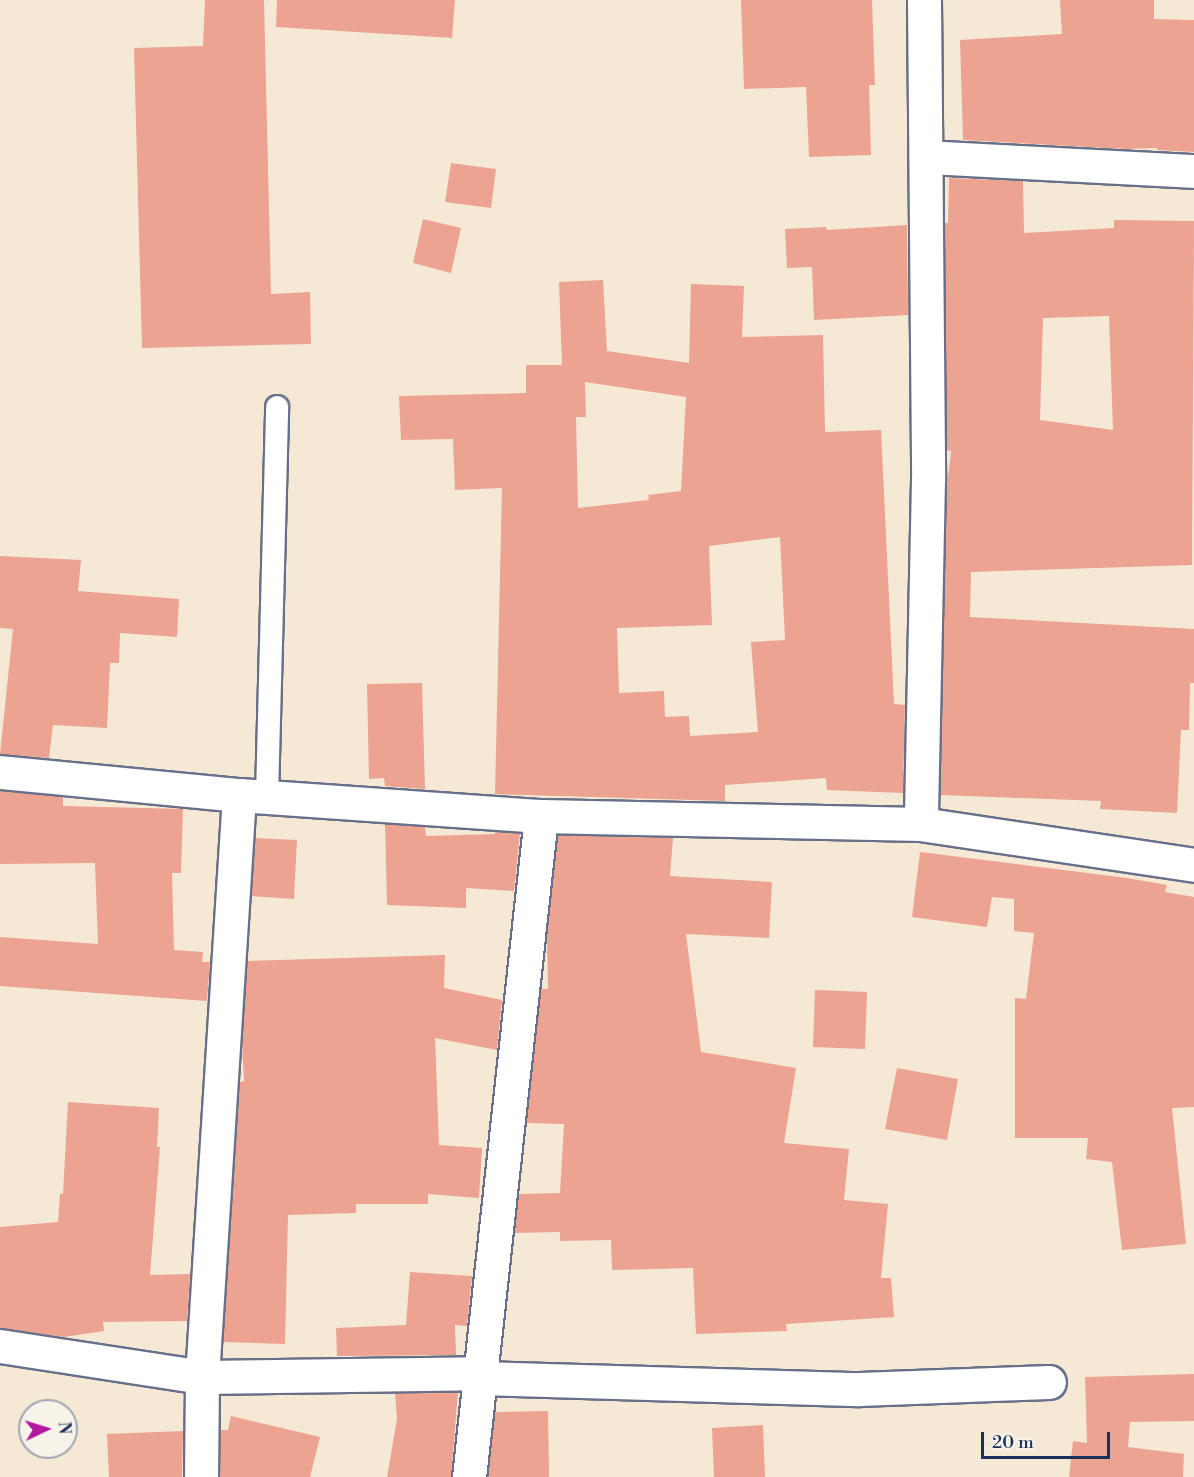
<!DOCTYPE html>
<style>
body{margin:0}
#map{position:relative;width:1194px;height:1477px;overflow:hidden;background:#f5e9d5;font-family:"Libre Bodoni",serif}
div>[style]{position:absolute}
.building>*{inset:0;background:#eca392}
.roads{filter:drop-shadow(2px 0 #677088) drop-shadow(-2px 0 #677088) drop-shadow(0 2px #677088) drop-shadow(0 -2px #677088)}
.service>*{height:22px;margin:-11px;padding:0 11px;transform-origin:11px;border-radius:11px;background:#fff}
.minor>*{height:33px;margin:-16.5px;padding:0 16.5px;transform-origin:16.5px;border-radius:16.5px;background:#fff}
.tertiary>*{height:33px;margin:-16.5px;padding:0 16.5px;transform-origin:16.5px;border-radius:16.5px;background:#fff}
span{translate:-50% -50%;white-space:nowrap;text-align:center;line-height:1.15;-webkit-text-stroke:4.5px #f7f3e8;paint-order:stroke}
.north{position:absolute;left:18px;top:1399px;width:60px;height:60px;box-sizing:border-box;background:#f7f3e8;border:2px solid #9fa5b1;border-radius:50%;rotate:86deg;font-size:16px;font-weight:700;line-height:24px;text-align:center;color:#1b2f5e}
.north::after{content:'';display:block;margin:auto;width:21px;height:27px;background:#b5179e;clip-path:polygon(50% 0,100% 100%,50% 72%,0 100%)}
.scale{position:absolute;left:981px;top:1432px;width:129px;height:27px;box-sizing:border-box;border:3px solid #1b2f5e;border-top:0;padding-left:8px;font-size:18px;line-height:21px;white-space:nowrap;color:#1b2f5e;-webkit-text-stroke:4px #f7f3e8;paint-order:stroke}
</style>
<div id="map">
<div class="building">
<div style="clip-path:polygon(205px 0,264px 0,271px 294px,310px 292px,311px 344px,142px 348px,134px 48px,203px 46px)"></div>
<div style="clip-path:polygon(277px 0,455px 0,452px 38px,276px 27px)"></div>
<div style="clip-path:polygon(741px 0,872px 0,875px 85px,869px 85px,871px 155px,809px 157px,806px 87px,744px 89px)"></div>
<div style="clip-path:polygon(1060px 0,1154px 0,1154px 19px,1194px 20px,1194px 152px,1157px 150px,1157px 148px,1125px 149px,963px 140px,960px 40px,1062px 34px)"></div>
<div style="clip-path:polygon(451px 163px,496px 169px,491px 208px,445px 202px)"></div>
<div style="clip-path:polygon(evenodd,949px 178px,1023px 181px,1024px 233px,1114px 228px,1114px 220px,1194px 221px,1192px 565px,971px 572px,970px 617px,1194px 629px,1194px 683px,1190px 683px,1189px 730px,1181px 730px,1177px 813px,1100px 809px,1101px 801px,940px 795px,946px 495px,951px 451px,946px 450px,945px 223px,948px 223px,949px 178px,1109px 316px,1113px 430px,1040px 420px,1043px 318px,1109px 316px)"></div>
<div style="clip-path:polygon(423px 219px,461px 228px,451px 273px,413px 263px)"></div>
<div style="clip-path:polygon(907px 225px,908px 315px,814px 320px,812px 267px,787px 268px,785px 229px,826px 227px,827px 230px)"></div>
<div style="clip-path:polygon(evenodd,603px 280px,607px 351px,689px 363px,691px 284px,744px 286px,742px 337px,823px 335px,825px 432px,881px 430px,894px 704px,905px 705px,903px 793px,827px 790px,826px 778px,725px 785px,725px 801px,495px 794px,502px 488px,455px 490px,453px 439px,401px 440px,399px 396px,526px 393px,526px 365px,562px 365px,559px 282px,603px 280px,585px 382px,686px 397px,681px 491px,648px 495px,649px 500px,578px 508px,576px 417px,586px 417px,585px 382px,603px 280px,780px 537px,785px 640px,751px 642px,758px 732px,690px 736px,689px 716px,665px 717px,664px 691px,619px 693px,617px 628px,712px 625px,709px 546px,780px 537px)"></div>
<div style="clip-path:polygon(0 556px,81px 560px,78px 591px,179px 599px,177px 637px,120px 633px,119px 663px,110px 663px,107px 728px,53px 725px,49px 758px,0 754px,13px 629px,0 628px)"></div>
<div style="clip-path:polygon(422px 683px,425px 789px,385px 786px,384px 778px,369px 779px,367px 684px)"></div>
<div style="clip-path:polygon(0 791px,63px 797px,63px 806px,183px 809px,181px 873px,172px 873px,174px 950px,203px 952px,202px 962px,210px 962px,207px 1001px,0 986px,0 937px,98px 944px,95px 863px,0 864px)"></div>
<div style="clip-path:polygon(385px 824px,425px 827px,426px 836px,495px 834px,495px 832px,520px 833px,514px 891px,466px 888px,466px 908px,387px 905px)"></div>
<div style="clip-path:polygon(558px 835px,673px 838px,670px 876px,772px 882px,769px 938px,686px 934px,701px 1052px,796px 1068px,784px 1143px,849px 1149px,844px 1200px,888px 1204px,881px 1278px,891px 1278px,894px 1317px,786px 1324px,787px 1331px,696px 1334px,693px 1268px,612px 1270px,611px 1240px,560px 1241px,560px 1232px,514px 1233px,519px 1194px,560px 1193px,564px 1124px,526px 1123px,541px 989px,548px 989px,547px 936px)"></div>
<div style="clip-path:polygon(255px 838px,297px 840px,294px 899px,251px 896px)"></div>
<div style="clip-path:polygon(920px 852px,1127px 878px,1167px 885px,1165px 892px,1194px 897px,1194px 1107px,1172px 1108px,1186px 1244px,1122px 1250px,1112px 1162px,1086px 1159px,1088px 1138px,1015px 1138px,1015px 998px,1026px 999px,1034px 933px,1014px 931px,1014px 899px,992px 897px,987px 927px,912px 917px)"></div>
<div style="clip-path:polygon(445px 955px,444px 988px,502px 1000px,497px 1050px,435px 1038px,439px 1145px,482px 1148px,479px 1198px,428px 1194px,428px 1204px,356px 1204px,356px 1213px,288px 1215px,285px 1344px,223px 1342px,240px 1082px,244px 1081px,242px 1043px,247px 961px)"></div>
<div style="clip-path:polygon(815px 990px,867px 992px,865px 1049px,813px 1047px)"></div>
<div style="clip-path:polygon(897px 1068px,958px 1079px,947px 1140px,885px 1129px)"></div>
<div style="clip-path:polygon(68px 1102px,159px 1108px,157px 1147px,160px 1147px,150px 1275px,190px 1274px,187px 1321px,103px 1322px,104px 1331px,64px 1337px,0 1328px,0 1227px,58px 1222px,60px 1194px,63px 1194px)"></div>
<div style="clip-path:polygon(410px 1272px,472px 1276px,467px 1326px,455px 1325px,456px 1355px,337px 1356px,336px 1328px,406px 1325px)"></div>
<div style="clip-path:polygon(1194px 1374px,1194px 1421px,1130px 1422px,1128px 1447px,1184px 1454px,1183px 1477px,1069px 1477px,1073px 1441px,1087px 1443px,1085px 1377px)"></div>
<div style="clip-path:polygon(458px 1392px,451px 1477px,387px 1477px,397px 1419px,395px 1393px)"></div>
<div style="clip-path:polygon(548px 1411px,549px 1477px,488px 1477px,495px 1412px)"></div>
<div style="clip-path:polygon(231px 1416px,320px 1437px,310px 1477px,220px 1477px,220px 1430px,228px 1430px)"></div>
<div style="clip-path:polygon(763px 1425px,765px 1477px,714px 1477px,712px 1428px)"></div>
<div style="clip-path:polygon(183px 1431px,182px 1477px,109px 1477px,107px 1434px)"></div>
</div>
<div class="roads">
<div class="service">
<div style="left:267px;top:796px;width:389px;rotate:-88.5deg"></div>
</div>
<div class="minor">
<div style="left:926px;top:157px;width:268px;rotate:3deg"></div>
<div style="left:0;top:772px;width:240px;rotate:5.5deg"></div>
<div style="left:0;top:1346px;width:204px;rotate:8.7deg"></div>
<div style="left:202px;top:1377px;width:277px;rotate:-0.8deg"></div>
<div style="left:479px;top:1373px;width:5px;rotate:79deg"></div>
<div style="left:480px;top:1378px;width:379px;rotate:1.7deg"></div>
<div style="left:859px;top:1389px;width:190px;rotate:-2.1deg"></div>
<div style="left:201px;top:1477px;width:100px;rotate:-89.4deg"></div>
<div style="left:202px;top:1377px;width:583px;rotate:-86.36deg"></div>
<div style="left:239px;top:795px;width:303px;rotate:4deg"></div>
<div style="left:541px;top:816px;width:380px;rotate:1.2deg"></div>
<div style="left:469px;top:1477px;width:665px;rotate:-83.78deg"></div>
</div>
<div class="tertiary">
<div style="left:924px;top:0;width:480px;rotate:89.5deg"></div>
<div style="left:928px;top:480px;width:344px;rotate:91.2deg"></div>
<div style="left:921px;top:824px;width:276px;rotate:8.5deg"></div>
</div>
</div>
<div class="north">N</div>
<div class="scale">20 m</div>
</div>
